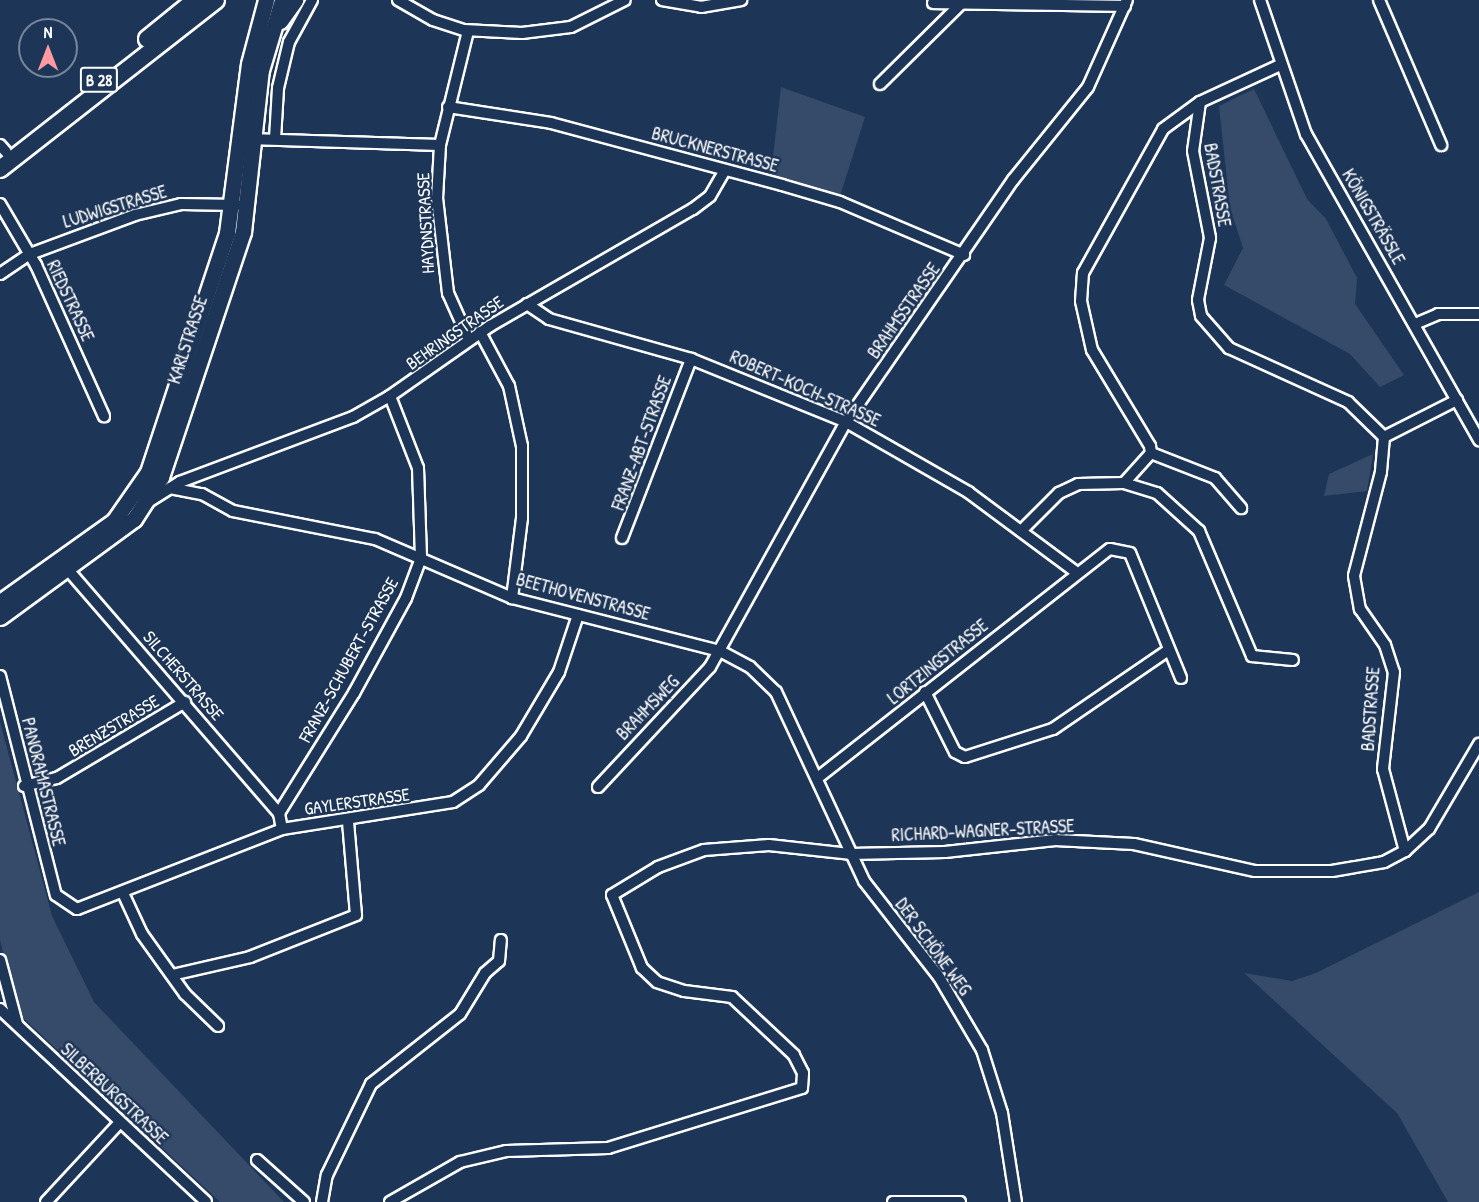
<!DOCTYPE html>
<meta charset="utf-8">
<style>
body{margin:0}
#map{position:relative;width:1479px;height:1202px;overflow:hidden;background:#1d3557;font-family:"Patrick Hand",sans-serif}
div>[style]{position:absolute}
.green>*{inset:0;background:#364b69}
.roads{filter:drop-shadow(2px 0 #fff) drop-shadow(-2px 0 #fff) drop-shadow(0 2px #fff) drop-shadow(0 -2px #fff)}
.minor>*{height:10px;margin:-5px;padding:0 5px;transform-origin:5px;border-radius:5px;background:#1d3557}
.secondary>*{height:15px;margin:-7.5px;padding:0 7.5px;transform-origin:7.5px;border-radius:7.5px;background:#1d3557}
.primary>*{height:16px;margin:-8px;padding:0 8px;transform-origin:8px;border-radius:8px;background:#1d3557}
span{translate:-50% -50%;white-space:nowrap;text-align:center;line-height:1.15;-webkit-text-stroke:5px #1d3557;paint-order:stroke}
.shield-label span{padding:2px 4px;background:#1d3557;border:2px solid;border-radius:4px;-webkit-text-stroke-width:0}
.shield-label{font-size:16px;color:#fff;font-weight:700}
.street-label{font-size:18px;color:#fff}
.north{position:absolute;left:18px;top:18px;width:60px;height:60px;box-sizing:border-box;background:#1d3557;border:2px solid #77869a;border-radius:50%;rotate:0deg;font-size:16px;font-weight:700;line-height:24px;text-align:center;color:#fff}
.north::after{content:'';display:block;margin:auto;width:21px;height:27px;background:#ff9aa2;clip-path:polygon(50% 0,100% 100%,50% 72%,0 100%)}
</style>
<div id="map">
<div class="green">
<div style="clip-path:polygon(781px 87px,865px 117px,840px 196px,771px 174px)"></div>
<div style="clip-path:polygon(1254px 89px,1307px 199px,1326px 219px,1357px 278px,1355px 304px,1404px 375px,1380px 387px,1350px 354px,1224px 285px,1243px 248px,1230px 208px,1219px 106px)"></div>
<div style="clip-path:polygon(1373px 454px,1367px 491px,1324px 496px,1329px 474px)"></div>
<div style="clip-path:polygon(0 722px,52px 916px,94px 1002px,284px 1202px,220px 1202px,18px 1013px,0 940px)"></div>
<div style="clip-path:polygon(1479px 892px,1479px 1202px,1448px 1202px,1397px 1113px,1244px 973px,1292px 981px,1316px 973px)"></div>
</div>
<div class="roads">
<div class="minor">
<div style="left:398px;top:0;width:40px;rotate:29.7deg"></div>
<div style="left:433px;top:20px;width:33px;rotate:18deg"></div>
<div style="left:464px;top:30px;width:58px;rotate:3deg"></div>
<div style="left:522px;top:33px;width:49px;rotate:-7deg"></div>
<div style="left:571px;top:27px;width:60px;rotate:-26.6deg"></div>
<div style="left:662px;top:0;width:40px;rotate:10deg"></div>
<div style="left:701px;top:7px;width:41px;rotate:-9.9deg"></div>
<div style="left:1260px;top:0;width:142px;rotate:71.1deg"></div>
<div style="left:1306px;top:134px;width:352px;rotate:60.5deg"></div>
<div style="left:1379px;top:0;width:158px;rotate:66.8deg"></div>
<div style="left:933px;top:3px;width:192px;rotate:0.9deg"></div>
<div style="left:468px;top:31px;width:117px;rotate:103.8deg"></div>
<div style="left:440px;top:145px;width:53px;rotate:93.2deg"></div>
<div style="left:437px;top:198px;width:96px;rotate:83.4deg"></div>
<div style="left:448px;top:293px;width:51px;rotate:65.9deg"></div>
<div style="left:880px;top:84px;width:117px;rotate:-44.7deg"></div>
<div style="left:1200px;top:102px;width:49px;rotate:98.1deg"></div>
<div style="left:1193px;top:151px;width:89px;rotate:78.9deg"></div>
<div style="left:1210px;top:238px;width:63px;rotate:101deg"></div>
<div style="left:1198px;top:300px;width:16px;rotate:79deg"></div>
<div style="left:1201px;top:316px;width:43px;rotate:48.8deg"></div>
<div style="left:1229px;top:348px;width:131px;rotate:24.4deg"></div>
<div style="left:1348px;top:402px;width:50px;rotate:44.2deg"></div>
<div style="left:1384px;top:437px;width:35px;rotate:95deg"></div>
<div style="left:1381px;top:472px;width:107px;rotate:104.6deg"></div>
<div style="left:1354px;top:576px;width:34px;rotate:80deg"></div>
<div style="left:1360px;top:609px;width:44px;rotate:55.2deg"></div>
<div style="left:1385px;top:645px;width:28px;rotate:72deg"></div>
<div style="left:1394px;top:672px;width:98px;rotate:96.5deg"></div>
<div style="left:1383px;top:769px;width:85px;rotate:75deg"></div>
<div style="left:448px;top:107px;width:104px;rotate:8.8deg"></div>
<div style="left:551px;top:123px;width:239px;rotate:15deg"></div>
<div style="left:782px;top:185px;width:60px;rotate:16.3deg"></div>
<div style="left:840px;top:202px;width:135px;rotate:23.1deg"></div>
<div style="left:248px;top:139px;width:192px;rotate:1.8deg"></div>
<div style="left:275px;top:139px;width:51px;rotate:-86.6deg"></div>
<div style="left:278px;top:88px;width:47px;rotate:-76.6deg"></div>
<div style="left:289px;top:42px;width:48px;rotate:-61.3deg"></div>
<div style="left:0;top:145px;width:9px;rotate:49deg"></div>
<div style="left:0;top:204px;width:71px;rotate:59.5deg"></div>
<div style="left:36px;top:265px;width:166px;rotate:65.8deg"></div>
<div style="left:0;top:274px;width:36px;rotate:-34deg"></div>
<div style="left:30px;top:254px;width:112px;rotate:-20.4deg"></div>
<div style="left:135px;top:215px;width:47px;rotate:-13.4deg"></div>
<div style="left:181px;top:204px;width:56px;rotate:1deg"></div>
<div style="left:527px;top:304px;width:27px;rotate:34deg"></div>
<div style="left:549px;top:319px;width:148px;rotate:15.7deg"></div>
<div style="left:691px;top:359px;width:167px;rotate:22.1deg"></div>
<div style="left:846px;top:422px;width:141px;rotate:29.8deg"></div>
<div style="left:968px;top:492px;width:136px;rotate:36.6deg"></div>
<div style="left:1415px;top:324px;width:25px;rotate:-23deg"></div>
<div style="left:1438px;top:314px;width:41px"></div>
<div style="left:480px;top:332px;width:61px;rotate:61.8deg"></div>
<div style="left:509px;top:386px;width:61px;rotate:77.8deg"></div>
<div style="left:522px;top:446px;width:72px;rotate:90deg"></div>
<div style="left:522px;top:518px;width:81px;rotate:97.1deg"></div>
<div style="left:1384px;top:437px;width:82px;rotate:-26.9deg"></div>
<div style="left:1151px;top:453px;width:69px;rotate:21.3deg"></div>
<div style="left:1215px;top:478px;width:40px;rotate:49deg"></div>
<div style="left:1124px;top:483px;width:40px;rotate:-48deg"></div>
<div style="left:1151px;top:453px;width:7px;rotate:-98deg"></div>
<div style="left:1150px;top:446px;width:112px;rotate:-121.1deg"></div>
<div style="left:1092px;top:350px;width:50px;rotate:-102.7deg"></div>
<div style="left:1081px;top:301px;width:28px;rotate:-86deg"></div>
<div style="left:1083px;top:273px;width:165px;rotate:-60.9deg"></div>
<div style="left:1163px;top:129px;width:46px;rotate:-36.1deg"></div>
<div style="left:1200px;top:102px;width:88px;rotate:-24.8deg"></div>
<div style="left:170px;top:488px;width:33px;rotate:11deg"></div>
<div style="left:202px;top:494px;width:35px;rotate:29deg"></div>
<div style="left:233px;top:511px;width:145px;rotate:11.2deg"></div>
<div style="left:375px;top:539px;width:149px;rotate:23.3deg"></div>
<div style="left:512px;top:598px;width:215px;rotate:14.3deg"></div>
<div style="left:720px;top:651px;width:34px;rotate:28deg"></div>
<div style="left:750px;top:667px;width:36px;rotate:44deg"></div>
<div style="left:776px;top:692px;width:208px;rotate:65deg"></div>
<div style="left:864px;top:881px;width:122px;rotate:52deg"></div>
<div style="left:939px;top:977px;width:85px;rotate:59.5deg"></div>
<div style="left:982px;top:1050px;width:66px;rotate:72.4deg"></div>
<div style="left:1002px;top:1113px;width:90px;rotate:81.1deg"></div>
<div style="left:148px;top:502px;width:38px;rotate:-32deg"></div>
<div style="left:180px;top:482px;width:185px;rotate:-20.6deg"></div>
<div style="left:353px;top:417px;width:43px;rotate:-29.6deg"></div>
<div style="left:390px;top:396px;width:122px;rotate:-35deg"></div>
<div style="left:490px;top:326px;width:234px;rotate:-30deg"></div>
<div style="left:693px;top:209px;width:21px;rotate:-37deg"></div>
<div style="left:710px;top:196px;width:28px;rotate:-60deg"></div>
<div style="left:1021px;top:531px;width:54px;rotate:-45deg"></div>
<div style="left:1059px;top:493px;width:21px;rotate:-25deg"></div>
<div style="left:1078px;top:484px;width:46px;rotate:-1.2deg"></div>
<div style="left:1124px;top:483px;width:34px;rotate:17deg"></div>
<div style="left:1157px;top:493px;width:57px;rotate:42.1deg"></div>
<div style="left:1199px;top:531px;width:136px;rotate:67deg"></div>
<div style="left:1252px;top:656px;width:41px;rotate:5.6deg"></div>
<div style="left:622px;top:538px;width:192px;rotate:-68.9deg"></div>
<div style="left:63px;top:564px;width:330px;rotate:49.1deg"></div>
<div style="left:0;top:676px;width:226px;rotate:75.7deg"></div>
<div style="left:56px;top:895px;width:25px;rotate:34deg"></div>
<div style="left:77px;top:909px;width:220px;rotate:-21.3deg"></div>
<div style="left:282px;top:829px;width:173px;rotate:-9deg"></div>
<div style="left:453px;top:802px;width:31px;rotate:-33deg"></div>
<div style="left:479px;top:785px;width:65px;rotate:-49.4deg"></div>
<div style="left:521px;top:736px;width:74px;rotate:-59.3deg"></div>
<div style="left:559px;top:672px;width:60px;rotate:-71.6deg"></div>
<div style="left:925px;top:692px;width:67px;rotate:63.4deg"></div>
<div style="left:955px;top:752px;width:11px;rotate:27deg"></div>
<div style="left:965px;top:757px;width:92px;rotate:-17.7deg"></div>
<div style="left:1053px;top:729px;width:138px;rotate:-34.4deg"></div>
<div style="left:820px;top:776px;width:368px;rotate:-38.1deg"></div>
<div style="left:1110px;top:549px;width:20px;rotate:11deg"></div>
<div style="left:1130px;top:553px;width:135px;rotate:67.8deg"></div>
<div style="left:24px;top:786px;width:34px;rotate:-14deg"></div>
<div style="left:57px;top:778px;width:149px;rotate:-30.7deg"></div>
<div style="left:598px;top:787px;width:164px;rotate:-47deg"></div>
<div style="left:710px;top:667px;width:280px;rotate:-61deg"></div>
<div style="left:846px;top:422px;width:294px;rotate:-55.4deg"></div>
<div style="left:1013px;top:180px;width:119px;rotate:-51.1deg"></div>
<div style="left:1088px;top:87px;width:95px;rotate:-65.9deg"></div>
<div style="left:282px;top:829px;width:16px;rotate:-101deg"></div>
<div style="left:279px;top:813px;width:142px;rotate:-58deg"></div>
<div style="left:354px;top:693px;width:108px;rotate:-61.3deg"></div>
<div style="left:406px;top:598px;width:43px;rotate:-69.4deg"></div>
<div style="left:421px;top:558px;width:90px;rotate:-91.9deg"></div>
<div style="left:418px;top:468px;width:77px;rotate:-111.3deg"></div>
<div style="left:123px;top:893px;width:45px;rotate:65.1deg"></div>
<div style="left:142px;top:934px;width:74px;rotate:54.4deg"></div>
<div style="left:185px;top:994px;width:46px;rotate:44.1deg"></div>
<div style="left:0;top:960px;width:66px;rotate:75.1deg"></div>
<div style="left:172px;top:975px;width:80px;rotate:-13deg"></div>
<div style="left:250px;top:957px;width:114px;rotate:-21.6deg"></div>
<div style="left:356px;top:915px;width:94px;rotate:-94.9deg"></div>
<div style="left:0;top:1009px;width:282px;rotate:43.1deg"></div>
<div style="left:257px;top:1160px;width:63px;rotate:41.8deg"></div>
<div style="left:46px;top:1202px;width:109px;rotate:-47.2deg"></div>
<div style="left:322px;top:1202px;width:27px;rotate:-80deg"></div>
<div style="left:327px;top:1175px;width:101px;rotate:-64.2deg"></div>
<div style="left:371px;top:1084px;width:113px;rotate:-38.2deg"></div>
<div style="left:460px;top:1014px;width:48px;rotate:-58.6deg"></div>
<div style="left:485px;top:973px;width:18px;rotate:-41deg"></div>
<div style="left:499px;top:961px;width:21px;rotate:-85deg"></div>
<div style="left:390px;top:1202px;width:81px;rotate:-29.7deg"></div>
<div style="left:460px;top:1162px;width:47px;rotate:-13.4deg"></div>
<div style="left:506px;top:1151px;width:102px;rotate:-1.7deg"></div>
<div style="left:608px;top:1148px;width:203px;rotate:-17.2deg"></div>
<div style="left:802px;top:1088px;width:15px;rotate:-86deg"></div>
<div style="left:803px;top:1073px;width:20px;rotate:-117deg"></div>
<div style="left:794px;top:1055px;width:85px;rotate:-136.9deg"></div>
<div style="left:732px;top:997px;width:48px;rotate:-172.9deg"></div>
<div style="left:684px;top:991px;width:28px;rotate:-162deg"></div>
<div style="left:657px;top:982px;width:21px;rotate:-137deg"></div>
<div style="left:642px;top:968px;width:79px;rotate:-112.3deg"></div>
<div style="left:612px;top:895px;width:54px;rotate:-31.3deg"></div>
<div style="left:658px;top:867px;width:49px;rotate:-20.3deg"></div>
<div style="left:704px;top:850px;width:65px;rotate:-4.4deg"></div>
<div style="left:769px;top:845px;width:81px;rotate:6.3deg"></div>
<div style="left:850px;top:854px;width:95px;rotate:-1.2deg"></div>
<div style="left:945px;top:852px;width:111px;rotate:-6.2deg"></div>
<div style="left:1055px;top:840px;width:79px;rotate:2.9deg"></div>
<div style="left:1134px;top:844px;width:124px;rotate:12.6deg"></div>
<div style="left:1255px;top:871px;width:77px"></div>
<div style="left:1332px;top:871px;width:53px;rotate:-9.8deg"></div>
<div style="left:1384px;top:862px;width:24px;rotate:-28deg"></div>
<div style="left:1405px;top:851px;width:33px;rotate:-43deg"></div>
<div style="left:1429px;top:829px;width:99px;rotate:-59.5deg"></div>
<div style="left:893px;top:1202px;width:67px"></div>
</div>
<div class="secondary">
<div style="left:280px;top:21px;width:26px;rotate:-54deg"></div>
<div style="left:0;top:602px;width:140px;rotate:-35.4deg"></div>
<div style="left:114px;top:521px;width:60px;rotate:-55.2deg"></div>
<div style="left:148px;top:472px;width:252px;rotate:-71.7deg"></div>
<div style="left:227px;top:233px;width:170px;rotate:-82.6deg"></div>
<div style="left:249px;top:64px;width:66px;rotate:-75.1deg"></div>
<div style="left:0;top:617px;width:166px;rotate:-36.2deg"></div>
<div style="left:134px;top:519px;width:50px;rotate:-57.3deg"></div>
<div style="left:161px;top:477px;width:258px;rotate:-71.5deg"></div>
<div style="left:243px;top:232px;width:163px;rotate:-83.7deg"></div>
<div style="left:261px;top:70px;width:73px;rotate:-73.3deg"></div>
</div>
<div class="primary">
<div style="left:147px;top:39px;width:62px;rotate:-39.1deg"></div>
<div style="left:0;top:169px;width:274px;rotate:-38deg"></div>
</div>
</div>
<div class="shield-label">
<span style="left:99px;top:80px">B 28</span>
</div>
<div class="street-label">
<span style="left:715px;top:150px;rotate:15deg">BRUCKNERSTRASSE</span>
<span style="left:1217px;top:185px;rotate:80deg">BADSTRASSE</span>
<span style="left:115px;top:207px;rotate:-17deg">LUDWIGSTRASSE</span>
<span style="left:1373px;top:217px;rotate:60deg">KÖNIGSTRÄSSLE</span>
<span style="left:426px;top:223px;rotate:-93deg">HAYDNSTRASSE</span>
<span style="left:70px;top:301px;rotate:65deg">RIEDSTRASSE</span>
<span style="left:904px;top:311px;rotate:-55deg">BRAHMSSTRASSE</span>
<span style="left:455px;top:333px;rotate:-35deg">BEHRINGSTRASSE</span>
<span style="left:188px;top:340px;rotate:-72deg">KARLSTRASSE</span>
<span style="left:805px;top:389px;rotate:24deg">ROBERT-KOCH-STRASSE</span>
<span style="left:642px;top:443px;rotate:-70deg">FRANZ-ABT-STRASSE</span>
<span style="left:583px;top:597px;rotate:15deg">BEETHOVENSTRASSE</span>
<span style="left:349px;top:660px;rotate:-61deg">FRANZ-SCHUBERT-STRASSE</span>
<span style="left:938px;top:662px;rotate:-39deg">LORTZINGSTRASSE</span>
<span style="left:183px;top:676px;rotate:49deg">SILCHERSTRASSE</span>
<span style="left:648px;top:708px;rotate:-46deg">BRAHMSWEG</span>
<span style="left:1371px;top:709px;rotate:-86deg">BADSTRASSE</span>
<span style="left:114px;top:726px;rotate:-31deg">BRENZSTRASSE</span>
<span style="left:43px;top:782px;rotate:76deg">PANORAMASTRASSE</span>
<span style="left:357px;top:802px;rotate:-8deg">GAYLERSTRASSE</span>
<span style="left:983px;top:831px;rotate:-3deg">RICHARD-WAGNER-STRASSE</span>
<span style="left:933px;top:947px;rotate:54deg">DER SCHÖNE WEG</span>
<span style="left:114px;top:1094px;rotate:43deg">SILBERBURGSTRASSE</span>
</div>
<div class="north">N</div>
</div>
